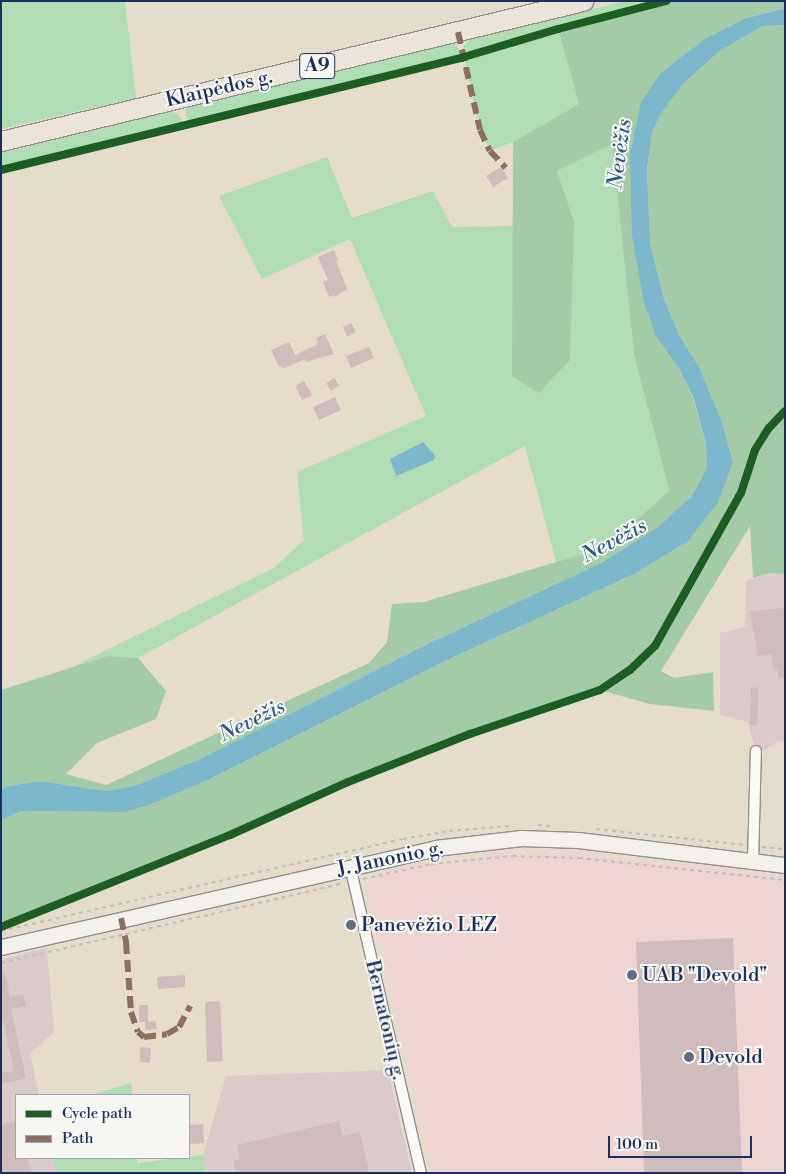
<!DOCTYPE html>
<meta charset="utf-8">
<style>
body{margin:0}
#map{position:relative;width:786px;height:1174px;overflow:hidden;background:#e6dccc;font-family:"Libre Bodoni",serif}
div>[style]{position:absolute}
.built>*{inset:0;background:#efd5d2}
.industrial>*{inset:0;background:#dacbca}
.green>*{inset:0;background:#b1ddb5}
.forest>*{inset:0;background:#a3cba7}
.water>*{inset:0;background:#7cb7cc}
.building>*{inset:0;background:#cebdbc}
.path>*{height:2px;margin-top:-1px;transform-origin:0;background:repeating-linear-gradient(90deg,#bfbec1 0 4px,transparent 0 8px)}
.roads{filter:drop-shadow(1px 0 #918f8f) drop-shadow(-1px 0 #918f8f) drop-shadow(0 1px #918f8f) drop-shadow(0 -1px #918f8f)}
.street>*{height:10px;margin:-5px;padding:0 5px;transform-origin:5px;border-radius:5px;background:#fbfaf7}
.secondary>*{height:15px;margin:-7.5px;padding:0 7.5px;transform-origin:7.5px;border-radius:7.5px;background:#f4f1ec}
.highway>*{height:19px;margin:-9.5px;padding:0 9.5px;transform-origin:9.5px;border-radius:9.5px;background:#ece4da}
.quiet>*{height:6px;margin-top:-3px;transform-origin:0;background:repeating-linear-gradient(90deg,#8d6e63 0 12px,transparent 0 18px)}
.cycleway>*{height:8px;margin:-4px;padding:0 4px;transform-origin:4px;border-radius:4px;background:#1b5e20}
.dots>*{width:14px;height:14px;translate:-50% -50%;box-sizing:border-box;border:2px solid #f6f6f2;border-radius:50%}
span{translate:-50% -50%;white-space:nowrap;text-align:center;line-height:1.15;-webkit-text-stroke:4px #f6f6f2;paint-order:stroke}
.shield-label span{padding:1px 4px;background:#f6f6f2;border:1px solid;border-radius:4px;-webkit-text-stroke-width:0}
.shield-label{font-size:19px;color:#1b2f5e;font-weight:700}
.street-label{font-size:20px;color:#1b2f5e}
.poi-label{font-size:20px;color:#1b2f5e}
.left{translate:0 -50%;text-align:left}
.water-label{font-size:21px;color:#2d5984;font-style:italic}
.frame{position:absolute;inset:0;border:2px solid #1b2f5e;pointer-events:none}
.legend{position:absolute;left:15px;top:1094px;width:175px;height:65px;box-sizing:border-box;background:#f6f6f2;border:1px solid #9ea6b7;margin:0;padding:6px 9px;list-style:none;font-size:15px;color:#1b2f5e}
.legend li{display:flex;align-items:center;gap:10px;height:25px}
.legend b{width:25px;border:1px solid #9ea6b7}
.scale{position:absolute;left:608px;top:1136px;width:144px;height:22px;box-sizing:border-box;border:2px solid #1b2f5e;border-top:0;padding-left:6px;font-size:15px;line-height:18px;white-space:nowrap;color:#1b2f5e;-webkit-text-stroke:4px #f6f6f2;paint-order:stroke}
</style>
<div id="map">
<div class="built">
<div style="clip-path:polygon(563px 852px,785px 876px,785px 1173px,433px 1173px,376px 926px,368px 887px,369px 880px,383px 871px,421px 862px,440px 866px,481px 861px,492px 853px)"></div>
</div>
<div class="industrial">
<div style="clip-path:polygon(770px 573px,785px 574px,785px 742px,778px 741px,765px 750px,756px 751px,748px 722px,720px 715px,720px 633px,745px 627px,746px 581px)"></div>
<div style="clip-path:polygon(47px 948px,54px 1032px,30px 1054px,39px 1095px,16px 1095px,16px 1158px,53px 1158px,56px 1173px,1px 1173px,1px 959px)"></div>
<div style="clip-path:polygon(388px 1070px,412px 1173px,205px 1173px,203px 1155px,226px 1076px)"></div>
</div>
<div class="green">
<div style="clip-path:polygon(1px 1px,125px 1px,136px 98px,1px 129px)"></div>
<div style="clip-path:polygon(625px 1px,658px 1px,465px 53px,464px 45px,471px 39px)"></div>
<div style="clip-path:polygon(558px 29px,579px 104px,513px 142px,490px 151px,480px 130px,464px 57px)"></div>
<div style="clip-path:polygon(445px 44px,456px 44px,461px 55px,188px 122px,186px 115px,186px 109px,206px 102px)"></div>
<div style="clip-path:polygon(168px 112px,177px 113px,184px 123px,1px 168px,1px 153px)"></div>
<div style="clip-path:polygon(612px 144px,634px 354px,669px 491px,606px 547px,556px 562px,525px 446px,138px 658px,108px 656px,68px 669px,274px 568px,304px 540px,297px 472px,426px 416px,350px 239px,262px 279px,219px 196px,327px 157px,352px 218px,433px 191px,452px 227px,513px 226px,512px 376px,574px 221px,557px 171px)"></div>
<div style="clip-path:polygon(131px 1083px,132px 1095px,91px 1095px)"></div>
<div style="clip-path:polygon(203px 1155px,205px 1173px,56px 1173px,53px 1158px,137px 1158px,137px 1163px)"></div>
</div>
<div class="forest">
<div style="clip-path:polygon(666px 1px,785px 1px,785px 8px,747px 18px,641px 102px,656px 336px,679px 369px,694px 400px,706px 444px,707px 468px,692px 496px,658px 527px,603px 562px,434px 641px,198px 760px,134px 786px,106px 791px,40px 781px,8px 786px,1px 790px,1px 690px,108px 656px,138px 658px,166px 691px,156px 719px,97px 743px,66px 774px,106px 785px,369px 663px,387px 642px,392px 604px,424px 602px,606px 547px,669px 491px,634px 354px,612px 144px,557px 171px,574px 221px,570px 360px,539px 393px,512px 376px,513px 142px,579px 104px,558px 29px)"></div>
<div style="clip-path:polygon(785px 25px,785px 574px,770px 573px,753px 578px,750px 526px,661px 671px,674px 678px,713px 672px,714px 711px,650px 704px,600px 690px,470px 734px,348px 782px,230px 835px,1px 927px,1px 820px,21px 811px,124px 812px,210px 779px,445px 661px,632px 575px,733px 462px,722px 422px,699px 367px,679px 335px,664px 299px,650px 243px,647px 169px,652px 133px,660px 115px,684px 83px,721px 50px,763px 26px)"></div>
</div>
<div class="water">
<div style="clip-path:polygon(785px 8px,785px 25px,763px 26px,721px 50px,684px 83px,660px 115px,652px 133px,647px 169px,650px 243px,664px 299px,679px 335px,699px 367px,722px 422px,733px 462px,718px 502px,688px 541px,632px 575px,445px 661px,210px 779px,151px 804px,124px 812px,21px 811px,1px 820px,1px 790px,8px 786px,40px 781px,106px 791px,134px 786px,198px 760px,434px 641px,603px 562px,658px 527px,692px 496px,707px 468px,706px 444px,694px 399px,679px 369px,656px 336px,644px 303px,632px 235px,630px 155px,641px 102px,661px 73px,705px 39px,747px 18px)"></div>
<div style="clip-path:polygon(423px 442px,432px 452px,435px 456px,434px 460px,396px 476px,390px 459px)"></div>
</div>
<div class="building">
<div style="clip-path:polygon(501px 167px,508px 178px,493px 187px,486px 176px)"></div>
<div style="clip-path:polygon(334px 250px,338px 260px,336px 261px,347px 289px,335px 297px,334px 295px,329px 297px,323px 282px,328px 280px,318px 257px)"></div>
<div style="clip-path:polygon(351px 323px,356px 332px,347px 337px,343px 327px)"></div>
<div style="clip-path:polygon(325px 334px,334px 354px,306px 362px,305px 359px,282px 369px,281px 366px,279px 367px,271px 350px,289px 342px,295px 355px,318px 344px,316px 338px)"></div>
<div style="clip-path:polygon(369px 347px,374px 358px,351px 368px,346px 356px)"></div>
<div style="clip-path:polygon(334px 378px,339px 385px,331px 391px,326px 383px)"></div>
<div style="clip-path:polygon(304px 381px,312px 395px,302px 400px,295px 386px)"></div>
<div style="clip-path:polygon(335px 397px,341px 410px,319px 420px,313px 407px)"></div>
<div style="clip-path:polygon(785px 608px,785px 678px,778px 678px,777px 668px,773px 669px,772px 654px,758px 656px,750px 611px)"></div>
<div style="clip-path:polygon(751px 687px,759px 688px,757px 725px,750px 725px)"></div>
<div style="clip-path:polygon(733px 938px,742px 1173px,644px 1173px,636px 942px)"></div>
<div style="clip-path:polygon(1px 973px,5px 973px,10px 997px,24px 994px,26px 1006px,11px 1009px,26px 1078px,1px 1084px,1px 1073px,14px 1071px,1px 1012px)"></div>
<div style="clip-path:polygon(185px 975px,185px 987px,158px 989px,157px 977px)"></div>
<div style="clip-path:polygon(220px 1001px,223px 1061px,207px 1062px,205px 1002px)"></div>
<div style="clip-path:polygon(139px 1005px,148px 1005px,148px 1021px,156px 1022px,157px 1029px,145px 1030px,145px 1022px,139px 1022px)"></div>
<div style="clip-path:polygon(140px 1047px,151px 1048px,150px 1063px,140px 1062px)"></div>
<div style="clip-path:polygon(16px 1121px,16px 1158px,28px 1158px,32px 1173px,4px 1173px,1px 1169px,1px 1124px)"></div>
<div style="clip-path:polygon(339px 1121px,343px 1136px,360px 1132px,369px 1173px,236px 1173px,233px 1161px,240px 1159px,237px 1145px)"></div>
<div style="clip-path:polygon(203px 1124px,204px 1143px,189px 1144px,189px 1125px)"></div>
</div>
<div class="path">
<div style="left:538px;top:825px;width:13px;rotate:4deg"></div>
<div style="left:596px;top:829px;width:150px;rotate:6.1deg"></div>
<div style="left:762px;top:847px;width:23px;rotate:5deg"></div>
<div style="left:363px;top:879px;width:70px;rotate:-12.4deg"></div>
<div style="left:431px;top:864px;width:82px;rotate:-5.6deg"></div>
<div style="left:513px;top:856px;width:66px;rotate:1.7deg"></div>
<div style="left:579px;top:858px;width:207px;rotate:6.1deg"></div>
<div style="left:1px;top:931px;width:412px;rotate:-12.9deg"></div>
<div style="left:403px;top:839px;width:47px;rotate:-9.9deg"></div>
<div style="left:449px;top:831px;width:62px;rotate:-4.6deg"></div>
<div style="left:1px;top:963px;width:352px;rotate:-13.1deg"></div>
</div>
<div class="roads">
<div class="street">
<div style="left:753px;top:862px;width:111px;rotate:-88.5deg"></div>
<div style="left:350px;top:866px;width:315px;rotate:77deg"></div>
</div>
<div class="secondary">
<div style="left:1px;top:947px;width:445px;rotate:-12.8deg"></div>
<div style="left:435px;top:848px;width:87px;rotate:-6.6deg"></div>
<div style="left:521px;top:838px;width:57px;rotate:2deg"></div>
<div style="left:578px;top:840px;width:209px;rotate:6.9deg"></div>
</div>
<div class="highway">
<div style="left:1px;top:141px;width:599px;rotate:-13.53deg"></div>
</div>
</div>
<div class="quiet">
<div style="left:458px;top:32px;width:100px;rotate:77.3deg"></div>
<div style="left:480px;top:130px;width:23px;rotate:65deg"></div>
<div style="left:490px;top:151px;width:23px;rotate:47deg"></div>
<div style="left:121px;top:918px;width:25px;rotate:78deg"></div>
<div style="left:126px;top:942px;width:70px;rotate:85.9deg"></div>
<div style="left:131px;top:1012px;width:21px;rotate:71deg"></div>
<div style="left:138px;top:1032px;width:8px;rotate:40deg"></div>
<div style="left:144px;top:1037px;width:23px;rotate:-7deg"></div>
<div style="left:167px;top:1034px;width:14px;rotate:-30deg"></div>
<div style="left:179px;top:1027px;width:24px;rotate:-62deg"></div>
</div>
<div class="cycleway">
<div style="left:1px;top:170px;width:477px;rotate:-13.7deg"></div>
<div style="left:464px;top:57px;width:98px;rotate:-16.6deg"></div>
<div style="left:558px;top:29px;width:112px;rotate:-14.5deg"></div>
<div style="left:1px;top:927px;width:247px;rotate:-21.9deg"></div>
<div style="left:230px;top:835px;width:129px;rotate:-24.2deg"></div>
<div style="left:348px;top:782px;width:131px;rotate:-21.5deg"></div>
<div style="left:470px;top:734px;width:137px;rotate:-18.7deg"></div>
<div style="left:600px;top:690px;width:36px;rotate:-34deg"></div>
<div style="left:630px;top:670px;width:35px;rotate:-44deg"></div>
<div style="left:655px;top:646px;width:176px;rotate:-60.7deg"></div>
<div style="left:741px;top:493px;width:45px;rotate:-72deg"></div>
<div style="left:755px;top:450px;width:26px;rotate:-58deg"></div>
<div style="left:769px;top:428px;width:23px;rotate:-47deg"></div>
</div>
<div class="dots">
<div style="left:351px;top:925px;background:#626c84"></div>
<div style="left:632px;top:975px;background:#626c84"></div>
<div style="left:689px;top:1057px;background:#626c84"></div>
</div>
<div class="shield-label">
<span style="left:317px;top:66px">A9</span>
</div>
<div class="street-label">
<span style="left:219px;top:89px;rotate:-13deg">Klaipėdos g.</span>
<span style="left:390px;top:859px;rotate:-12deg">J. Janonio g.</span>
<span style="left:385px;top:1020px;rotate:77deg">Bernatonių g.</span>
</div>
<div class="poi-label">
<span class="left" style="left:361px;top:925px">Panevėžio LEZ</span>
<span class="left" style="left:642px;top:975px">UAB "Devold"</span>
<span class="left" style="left:699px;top:1057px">Devold</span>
</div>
<div class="water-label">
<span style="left:620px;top:154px;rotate:-82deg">Nevėžis</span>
<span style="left:614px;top:541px;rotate:-28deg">Nevėžis</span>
<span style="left:252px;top:721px;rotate:-26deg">Nevėžis</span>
</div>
<div class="frame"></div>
<ul class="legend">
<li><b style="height:6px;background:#1b5e20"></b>Cycle path</li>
<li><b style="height:6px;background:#8d6e63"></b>Path</li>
</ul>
<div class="scale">100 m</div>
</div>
